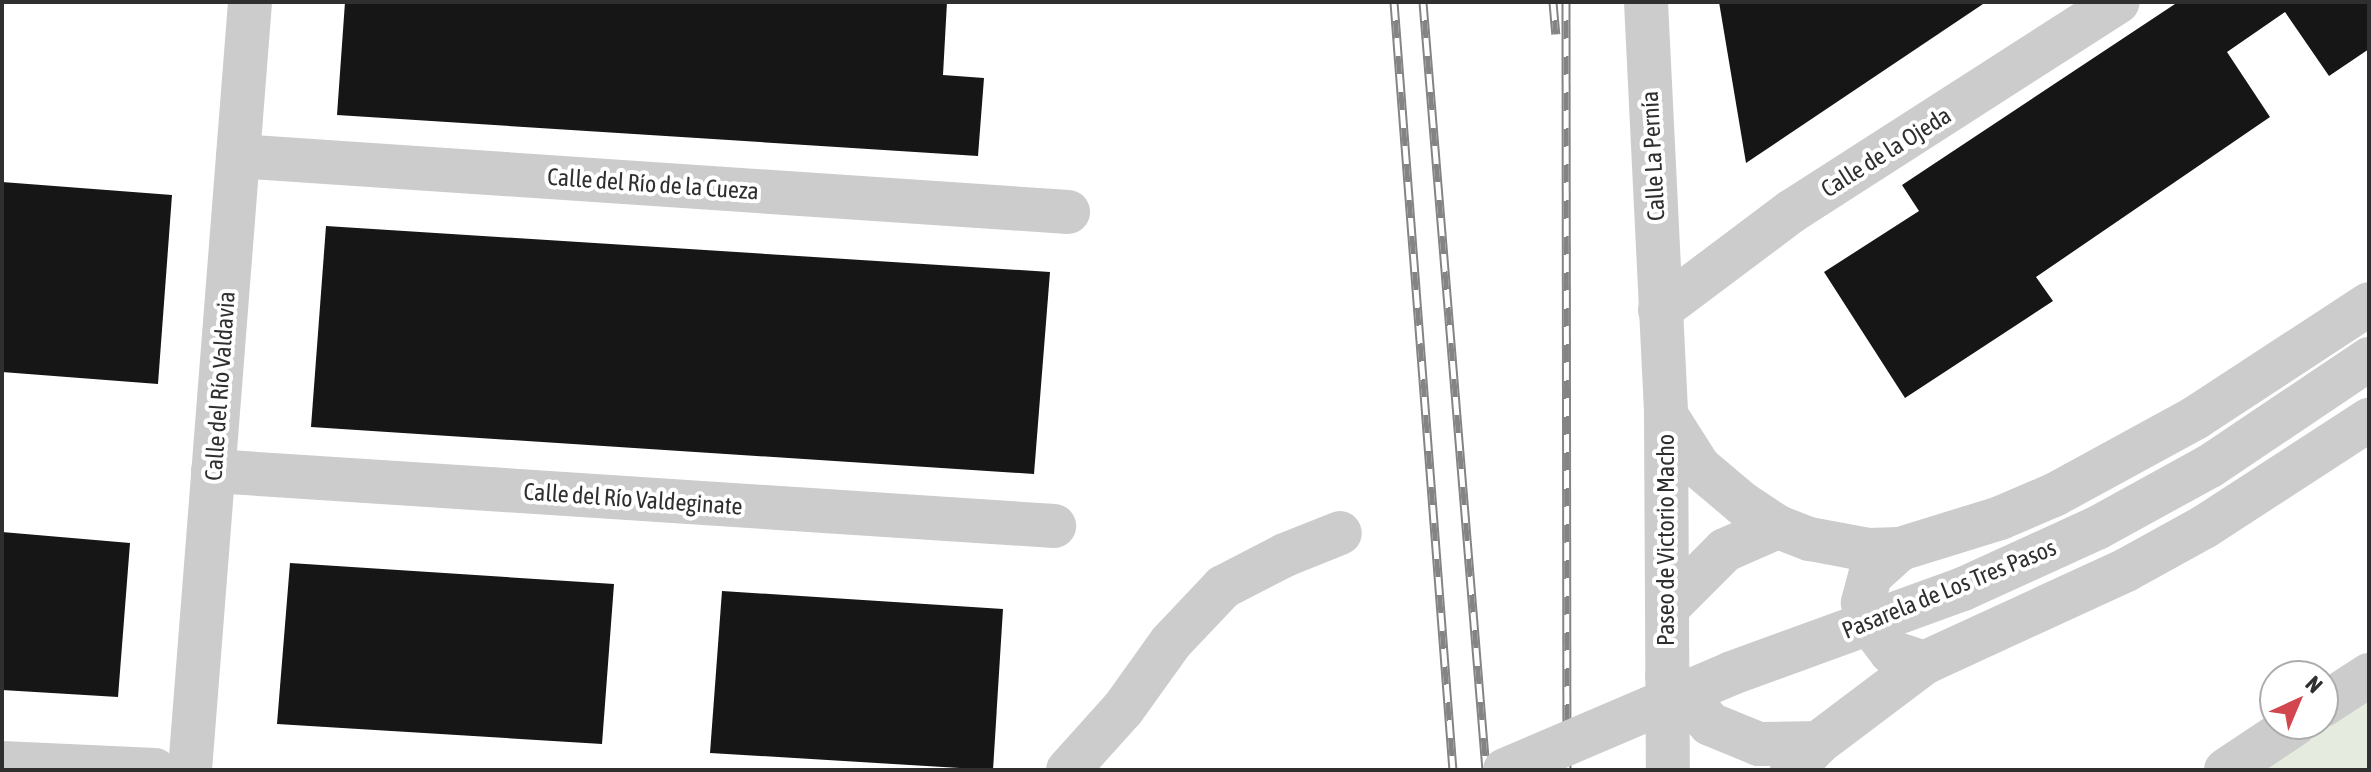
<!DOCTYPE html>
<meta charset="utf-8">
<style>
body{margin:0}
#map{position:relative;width:2371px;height:772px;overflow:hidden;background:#fff;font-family:"Asap Condensed",sans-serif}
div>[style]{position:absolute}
.green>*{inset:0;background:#e5ebdf}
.building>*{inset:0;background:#161616}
.minor>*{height:44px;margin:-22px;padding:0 22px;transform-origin:22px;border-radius:22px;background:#ccc}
.rail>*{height:9px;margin-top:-4.5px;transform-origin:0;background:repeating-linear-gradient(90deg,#fff 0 18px,#848484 0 36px);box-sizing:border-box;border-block:2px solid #848484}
.minor-bridge>*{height:44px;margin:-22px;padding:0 22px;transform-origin:22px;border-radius:22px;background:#ccc}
span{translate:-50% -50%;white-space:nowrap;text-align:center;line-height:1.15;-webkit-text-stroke:8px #fff;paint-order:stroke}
.street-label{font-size:24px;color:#2f2f2f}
.frame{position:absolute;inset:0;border:4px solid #2f2f2f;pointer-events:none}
.north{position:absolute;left:2259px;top:660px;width:80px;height:80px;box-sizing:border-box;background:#fff;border:2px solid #acacac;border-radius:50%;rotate:44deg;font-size:22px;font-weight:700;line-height:32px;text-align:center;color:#2f2f2f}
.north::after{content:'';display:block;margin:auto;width:28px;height:36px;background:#d2464f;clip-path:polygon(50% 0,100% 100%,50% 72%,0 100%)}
</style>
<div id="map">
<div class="green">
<div style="clip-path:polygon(2369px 689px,2369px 770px,2250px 770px)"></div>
</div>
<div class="building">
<div style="clip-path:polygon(345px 2px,947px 2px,943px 75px,984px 78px,978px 156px,337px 115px)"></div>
<div style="clip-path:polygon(1719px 2px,1986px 2px,1746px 163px)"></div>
<div style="clip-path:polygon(2178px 2px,2369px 2px,2369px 49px,2329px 76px,2285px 12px,2227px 52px,2270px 117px,2036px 277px,2053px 301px,1905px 398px,1824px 272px,1919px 211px,1902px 185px)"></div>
<div style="clip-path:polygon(2px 182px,172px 195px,158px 384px,2px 372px)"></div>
<div style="clip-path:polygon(326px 226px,1050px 272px,1034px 474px,311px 427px)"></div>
<div style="clip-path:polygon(2px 532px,130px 543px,118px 697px,2px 690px)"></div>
<div style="clip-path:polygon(290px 563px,614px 584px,602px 744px,277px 724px)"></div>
<div style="clip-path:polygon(722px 591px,1003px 609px,993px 770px,710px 753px)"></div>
</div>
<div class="minor">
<div style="left:1646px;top:2px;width:413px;rotate:87.2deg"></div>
<div style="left:1666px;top:415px;width:355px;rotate:89.7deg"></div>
<div style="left:238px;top:156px;width:832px;rotate:3.86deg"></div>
<div style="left:1660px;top:310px;width:165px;rotate:-36.9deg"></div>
<div style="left:1792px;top:211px;width:387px;rotate:-32.7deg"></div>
<div style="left:1666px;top:415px;width:62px;rotate:57.6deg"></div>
<div style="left:1699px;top:467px;width:57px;rotate:40.1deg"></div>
<div style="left:1743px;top:504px;width:42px;rotate:33.3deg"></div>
<div style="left:1778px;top:527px;width:34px;rotate:21deg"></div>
<div style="left:1810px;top:539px;width:59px;rotate:10.7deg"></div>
<div style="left:1868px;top:550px;width:32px;rotate:-2deg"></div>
<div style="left:1900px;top:549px;width:105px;rotate:-17.2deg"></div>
<div style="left:2000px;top:518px;width:59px;rotate:-23.1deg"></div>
<div style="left:2054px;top:495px;width:161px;rotate:-28.6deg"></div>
<div style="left:2195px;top:418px;width:208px;rotate:-33.2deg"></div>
<div style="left:213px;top:471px;width:843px;rotate:3.74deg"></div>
<div style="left:1900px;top:549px;width:40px;rotate:138deg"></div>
<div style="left:1870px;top:576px;width:28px;rotate:105deg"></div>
<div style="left:1863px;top:603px;width:27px;rotate:68deg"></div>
<div style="left:1873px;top:628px;width:30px;rotate:53deg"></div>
<div style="left:1891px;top:652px;width:35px;rotate:18deg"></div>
<div style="left:1667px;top:608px;width:82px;rotate:-45deg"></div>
<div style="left:1725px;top:550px;width:58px;rotate:-23.5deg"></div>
<div style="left:1667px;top:675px;width:65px;rotate:48.7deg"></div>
<div style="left:1710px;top:724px;width:53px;rotate:22.2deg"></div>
<div style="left:1759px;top:744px;width:59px;rotate:-1deg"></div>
<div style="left:2323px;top:705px;width:55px;rotate:-33.1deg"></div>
<div style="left:2px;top:763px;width:153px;rotate:2.6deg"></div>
<div style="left:190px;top:770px;width:770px;rotate:-85.53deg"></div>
<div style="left:1068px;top:770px;width:82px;rotate:-48deg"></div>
<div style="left:1123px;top:709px;width:82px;rotate:-54.4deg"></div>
<div style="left:1171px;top:642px;width:76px;rotate:-46.6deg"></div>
<div style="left:1223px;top:587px;width:70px;rotate:-27.3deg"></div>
<div style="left:1285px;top:555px;width:59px;rotate:-21.8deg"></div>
<div style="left:1792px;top:770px;width:37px;rotate:-46deg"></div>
<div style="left:1818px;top:743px;width:133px;rotate:-37deg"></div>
<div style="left:1924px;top:663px;width:222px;rotate:-24.7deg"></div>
<div style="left:2126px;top:570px;width:89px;rotate:-28.9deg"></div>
<div style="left:2204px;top:527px;width:197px;rotate:-33deg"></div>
<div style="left:2226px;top:770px;width:83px;rotate:-33.7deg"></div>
</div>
<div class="rail">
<div style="left:1394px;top:2px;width:770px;rotate:85.61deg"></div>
<div style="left:1423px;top:2px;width:771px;rotate:85.31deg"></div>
<div style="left:1553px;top:2px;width:32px;rotate:85deg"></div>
<div style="left:1566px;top:2px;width:768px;rotate:89.93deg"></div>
</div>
<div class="minor-bridge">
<div style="left:1505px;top:770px;width:247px;rotate:-23.1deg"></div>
<div style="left:1732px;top:673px;width:246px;rotate:-20deg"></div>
<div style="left:1963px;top:589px;width:147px;rotate:-24.5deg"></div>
<div style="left:2097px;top:528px;width:129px;rotate:-28.8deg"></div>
<div style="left:2210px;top:466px;width:192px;rotate:-33.9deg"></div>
</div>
<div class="street-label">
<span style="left:1886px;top:152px;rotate:-32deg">Calle de la Ojeda</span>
<span style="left:1653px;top:156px;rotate:-93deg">Calle La Pernía</span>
<span style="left:653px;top:184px;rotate:4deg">Calle del Río de la Cueza</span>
<span style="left:220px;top:386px;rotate:-86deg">Calle del Río Valdavia</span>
<span style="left:633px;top:499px;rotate:4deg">Calle del Río Valdeginate</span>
<span style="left:1666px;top:540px;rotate:-90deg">Paseo de Victorio Macho</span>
<span style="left:1949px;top:589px;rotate:-22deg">Pasarela de Los Tres Pasos</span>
</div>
<div class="frame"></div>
<div class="north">N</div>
</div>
